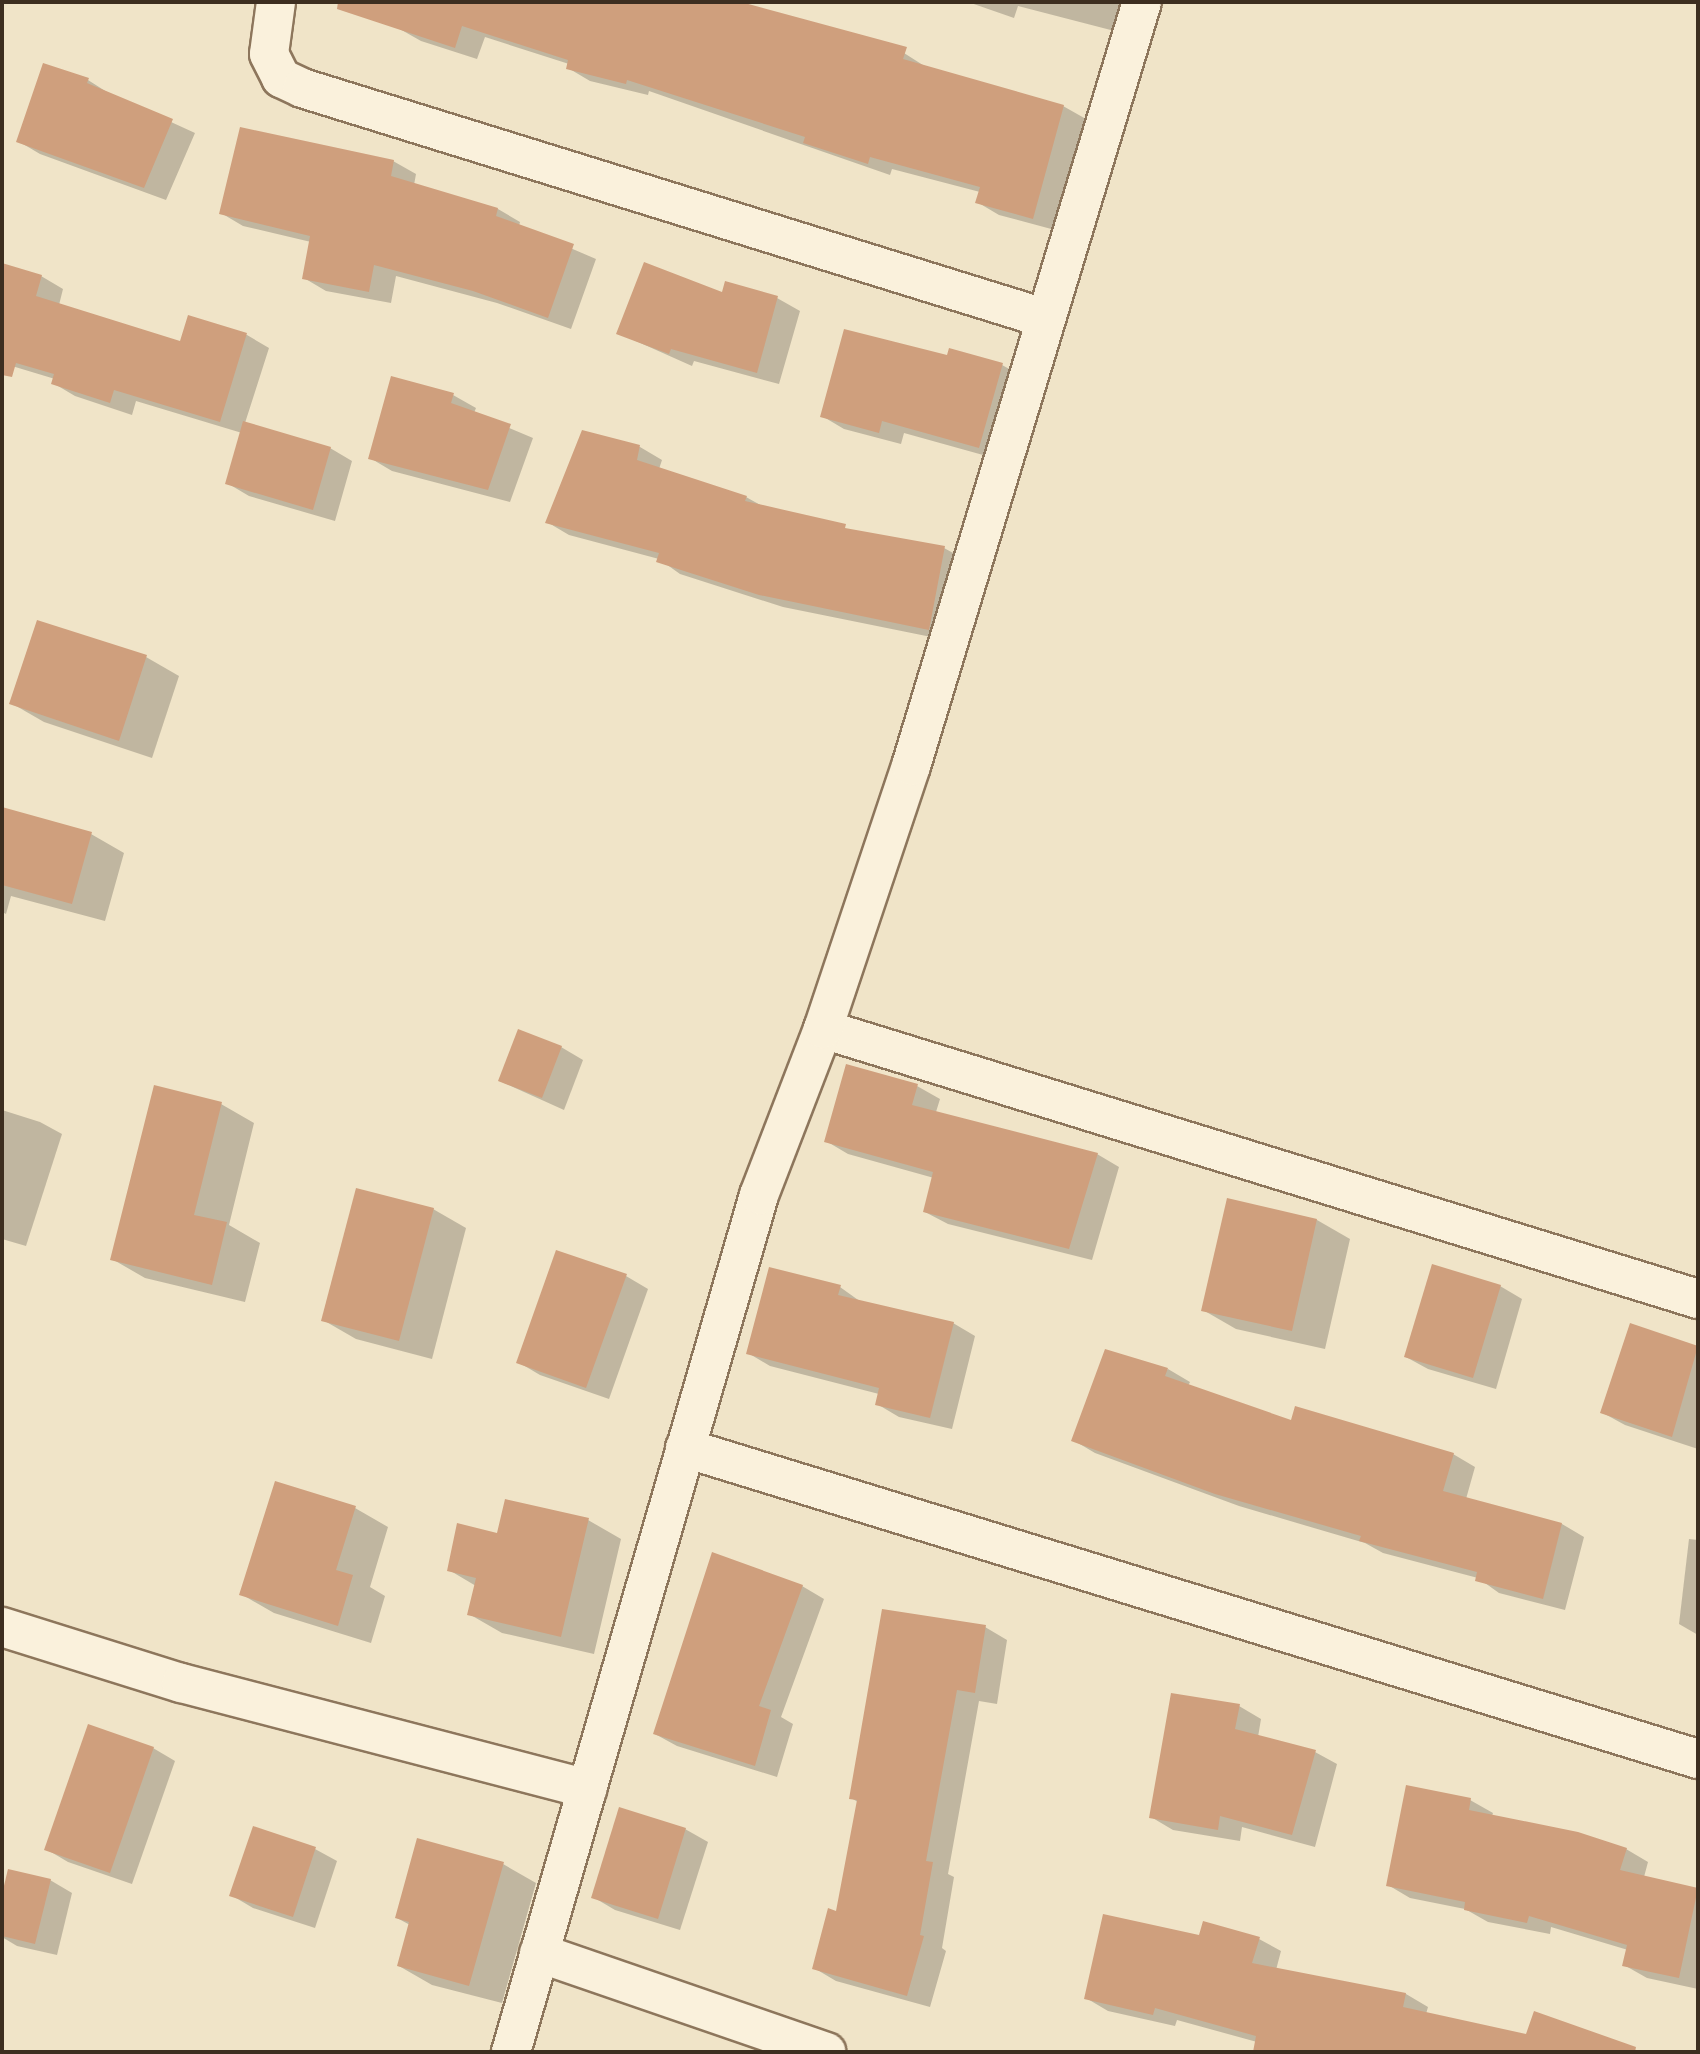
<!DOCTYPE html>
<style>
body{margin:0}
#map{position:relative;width:1700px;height:2054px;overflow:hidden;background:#f0e4c8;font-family:"Noto Serif",serif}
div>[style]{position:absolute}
.shadow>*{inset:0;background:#0003}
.building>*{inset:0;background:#cf9f7d}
.roads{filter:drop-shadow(2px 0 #8d765c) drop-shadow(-2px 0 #8d765c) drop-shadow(0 2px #8d765c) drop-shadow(0 -2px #8d765c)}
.street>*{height:38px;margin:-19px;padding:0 19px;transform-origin:19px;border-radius:19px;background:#faf1dc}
span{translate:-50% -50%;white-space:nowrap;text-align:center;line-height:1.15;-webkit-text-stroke:5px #f7eed8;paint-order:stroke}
.frame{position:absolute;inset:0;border:4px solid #3d2e20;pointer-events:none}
</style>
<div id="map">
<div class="shadow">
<div style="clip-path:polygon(363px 2px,729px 2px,904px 53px,926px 67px,1063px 106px,1086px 119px,1055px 230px,999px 215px,977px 202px,980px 192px,892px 169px,890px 175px,649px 91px,648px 95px,590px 81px,568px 68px,569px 64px,485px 37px,477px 59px,421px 41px,398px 28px,403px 14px)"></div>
<div style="clip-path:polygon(968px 2px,1138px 2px,1130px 35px,1018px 6px,1014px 18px)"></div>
<div style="clip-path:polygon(44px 65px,88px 80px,110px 94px,195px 133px,166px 200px,40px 154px,18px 141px)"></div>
<div style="clip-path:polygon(393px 161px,416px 174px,414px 185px,498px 209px,520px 222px,519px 226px,596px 259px,571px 329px,497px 303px,396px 276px,391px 303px,326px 291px,304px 278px,311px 242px,243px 226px,221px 213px)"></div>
<div style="clip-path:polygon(2px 265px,41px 276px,63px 289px,59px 305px,181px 344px,189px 317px,247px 335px,269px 348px,245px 423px,330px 448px,352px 461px,335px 521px,249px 496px,227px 483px,242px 433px,136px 401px,132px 415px,75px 396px,53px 383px,55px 379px,2px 363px)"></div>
<div style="clip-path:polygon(723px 294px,777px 298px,800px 311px,779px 384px,694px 361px,692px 366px,618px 333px)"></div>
<div style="clip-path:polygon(949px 357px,1002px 365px,1024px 377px,1001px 460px,904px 433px,901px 444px,844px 429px,822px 416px)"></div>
<div style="clip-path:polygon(392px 378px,453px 395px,476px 408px,474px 413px,533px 438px,510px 502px,392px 471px,370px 458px)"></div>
<div style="clip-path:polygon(583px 432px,640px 447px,662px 460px,659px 469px,746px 497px,764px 507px,855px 532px,944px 548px,966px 560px,951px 641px,783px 607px,680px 574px,659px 559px,569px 535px,547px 522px)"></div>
<div style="clip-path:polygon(146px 657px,179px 676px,152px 758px,44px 722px,11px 703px)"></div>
<div style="clip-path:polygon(2px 809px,91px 834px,124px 853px,105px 921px,11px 896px,6px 914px,2px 912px)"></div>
<div style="clip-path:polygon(561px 1047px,583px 1060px,564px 1110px,500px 1081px)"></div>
<div style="clip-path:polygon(847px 1066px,917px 1086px,940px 1099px,936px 1112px,1097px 1154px,1119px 1167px,1092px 1260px,948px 1224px,925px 1212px,934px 1178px,848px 1154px,826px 1141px)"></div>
<div style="clip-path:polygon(221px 1104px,254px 1123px,229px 1225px,260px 1243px,245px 1302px,145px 1278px,112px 1259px)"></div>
<div style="clip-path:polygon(2px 1110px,40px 1122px,62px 1134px,26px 1246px,2px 1239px)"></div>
<div style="clip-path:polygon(1228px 1201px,1317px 1220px,1350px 1239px,1325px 1349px,1236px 1329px,1203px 1310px)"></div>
<div style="clip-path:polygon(433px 1209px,466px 1228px,432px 1359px,356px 1339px,323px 1320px)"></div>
<div style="clip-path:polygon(626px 1276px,648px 1289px,609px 1399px,540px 1375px,518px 1362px)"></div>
<div style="clip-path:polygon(1500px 1286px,1522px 1299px,1496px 1389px,1428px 1369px,1406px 1357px)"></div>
<div style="clip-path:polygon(840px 1287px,861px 1302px,953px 1323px,975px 1336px,952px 1429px,899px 1417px,877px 1404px,879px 1394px,770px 1366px,748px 1353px)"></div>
<div style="clip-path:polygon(1631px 1326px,1698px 1347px,1698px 1449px,1625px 1425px,1603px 1413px)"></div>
<div style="clip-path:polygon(1168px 1369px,1190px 1382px,1188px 1386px,1292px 1422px,1453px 1454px,1475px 1467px,1466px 1499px,1562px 1524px,1584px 1537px,1565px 1610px,1499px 1593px,1478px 1578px,1383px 1553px,1365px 1543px,1239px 1506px,1095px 1453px,1073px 1440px)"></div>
<div style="clip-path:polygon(355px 1508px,388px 1527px,370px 1587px,385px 1596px,371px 1643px,274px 1613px,241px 1594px)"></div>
<div style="clip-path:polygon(588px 1520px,621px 1539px,594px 1654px,502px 1633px,469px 1614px,476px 1586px,449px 1570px,498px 1535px)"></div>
<div style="clip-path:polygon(1689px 1539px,1698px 1540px,1698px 1635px,1679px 1624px)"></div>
<div style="clip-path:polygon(802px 1586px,824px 1599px,781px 1717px,793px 1724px,777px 1777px,677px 1746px,655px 1734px)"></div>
<div style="clip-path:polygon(985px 1627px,1007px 1640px,997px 1704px,979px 1701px,948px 1874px,954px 1877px,942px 1948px,946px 1951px,930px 2007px,836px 1981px,814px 1968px,837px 1913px,858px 1802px,851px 1798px)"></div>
<div style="clip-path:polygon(1239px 1706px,1261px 1719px,1258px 1737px,1315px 1752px,1337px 1764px,1315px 1847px,1242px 1827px,1240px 1841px,1173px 1830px,1151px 1817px)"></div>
<div style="clip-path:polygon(153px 1748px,175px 1761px,132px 1884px,68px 1862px,46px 1849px)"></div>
<div style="clip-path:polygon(1470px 1800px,1493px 1813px,1492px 1816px,1626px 1849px,1648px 1862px,1644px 1877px,1698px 1890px,1698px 1989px,1647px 1978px,1624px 1965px,1628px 1950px,1551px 1927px,1550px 1934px,1488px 1922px,1465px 1909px,1410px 1898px,1388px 1885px)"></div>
<div style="clip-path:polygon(685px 1829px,708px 1842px,680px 1930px,615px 1910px,593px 1897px)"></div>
<div style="clip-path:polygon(315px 1849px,337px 1861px,315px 1928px,253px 1908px,231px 1895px)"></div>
<div style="clip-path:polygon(503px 1864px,536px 1883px,502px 2003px,432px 1985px,399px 1966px,410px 1925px,397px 1918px)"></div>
<div style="clip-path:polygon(9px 1871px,50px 1880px,72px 1893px,57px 1955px,17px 1946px,2px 1937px,2px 1902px)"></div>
<div style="clip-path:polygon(1200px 1937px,1259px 1939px,1281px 1951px,1276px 1970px,1406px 1994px,1428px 2007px,1426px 2014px,1527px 2036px,1596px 2042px,1625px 2052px,1258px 2052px,1257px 2042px,1177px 2020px,1175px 2026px,1108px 2011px,1086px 1998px)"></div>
</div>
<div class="building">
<div style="clip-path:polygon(338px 2px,741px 2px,907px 47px,903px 59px,1064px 105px,1033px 219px,975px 203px,980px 187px,870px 157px,868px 164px,803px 143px,805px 137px,627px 80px,626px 84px,566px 69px,568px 60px,462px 26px,455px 48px,337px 9px)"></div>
<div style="clip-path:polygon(43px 63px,89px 78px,87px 83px,173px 119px,144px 188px,16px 142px)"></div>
<div style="clip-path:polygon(240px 127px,394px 160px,391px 176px,498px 208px,496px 216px,574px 244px,548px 318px,473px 291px,374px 265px,369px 292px,302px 279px,310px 236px,219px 214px)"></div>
<div style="clip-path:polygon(644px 262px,722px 292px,725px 281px,778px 296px,757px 373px,671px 349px,669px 354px,616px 334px)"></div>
<div style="clip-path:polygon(2px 263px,42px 275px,36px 296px,180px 341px,188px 315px,247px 333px,220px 422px,114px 390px,110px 403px,51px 384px,54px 374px,16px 363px,12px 377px,2px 375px)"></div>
<div style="clip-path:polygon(844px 329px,947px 355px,949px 348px,1003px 363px,979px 448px,882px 421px,879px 433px,820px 417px)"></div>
<div style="clip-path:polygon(391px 376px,454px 393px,451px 403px,511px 424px,488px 490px,368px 459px)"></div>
<div style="clip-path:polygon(243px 421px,331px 447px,313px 510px,225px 484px)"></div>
<div style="clip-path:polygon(582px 430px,640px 445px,637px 460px,747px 496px,745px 501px,846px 524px,845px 528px,945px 546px,929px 630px,759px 595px,656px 562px,659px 553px,545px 523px)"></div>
<div style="clip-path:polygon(37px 620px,147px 655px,119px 741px,9px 704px)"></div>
<div style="clip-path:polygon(2px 807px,92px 832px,72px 904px,2px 885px)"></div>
<div style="clip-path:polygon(518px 1029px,562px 1046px,542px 1098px,498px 1081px)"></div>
<div style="clip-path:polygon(846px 1064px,918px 1084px,912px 1105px,1098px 1153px,1069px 1249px,923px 1212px,933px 1172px,824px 1142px)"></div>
<div style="clip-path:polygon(154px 1085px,222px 1102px,194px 1215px,227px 1222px,212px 1285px,110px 1260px)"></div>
<div style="clip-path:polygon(356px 1188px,434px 1208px,399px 1341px,321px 1321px)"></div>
<div style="clip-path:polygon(1227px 1198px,1317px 1219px,1292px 1331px,1201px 1311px)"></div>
<div style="clip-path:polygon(556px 1250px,627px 1274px,586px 1388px,516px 1363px)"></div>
<div style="clip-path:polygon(1432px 1264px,1501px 1285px,1473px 1378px,1404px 1357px)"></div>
<div style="clip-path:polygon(769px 1267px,841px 1285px,838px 1295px,954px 1322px,930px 1418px,875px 1405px,879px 1388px,746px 1354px)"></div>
<div style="clip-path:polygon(1630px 1323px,1698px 1346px,1672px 1437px,1600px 1413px)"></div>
<div style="clip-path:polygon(1105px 1349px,1168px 1368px,1165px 1376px,1291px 1420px,1295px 1406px,1454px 1453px,1443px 1491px,1562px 1523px,1543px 1599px,1475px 1581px,1477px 1572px,1359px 1541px,1361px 1536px,1215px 1494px,1071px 1441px)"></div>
<div style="clip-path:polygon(275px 1481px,356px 1506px,336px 1570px,353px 1575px,338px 1626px,239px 1595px)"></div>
<div style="clip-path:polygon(505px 1499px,589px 1518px,561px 1637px,467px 1615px,476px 1578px,447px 1571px,457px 1523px,497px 1533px)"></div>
<div style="clip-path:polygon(712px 1552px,803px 1585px,759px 1706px,771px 1710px,755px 1766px,653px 1734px)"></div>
<div style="clip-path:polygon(882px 1609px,986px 1625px,975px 1693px,957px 1690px,926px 1861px,933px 1862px,920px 1935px,924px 1936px,907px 1996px,812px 1969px,828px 1908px,836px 1911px,857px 1800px,849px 1799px)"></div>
<div style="clip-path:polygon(1171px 1693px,1240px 1704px,1235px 1729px,1316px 1750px,1292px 1835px,1220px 1816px,1218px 1830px,1149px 1818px)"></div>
<div style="clip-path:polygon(88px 1724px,154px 1747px,110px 1873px,44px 1850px)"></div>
<div style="clip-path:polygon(1406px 1785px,1471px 1798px,1469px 1810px,1578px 1832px,1627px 1848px,1620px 1870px,1698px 1888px,1679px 1978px,1622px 1966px,1627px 1945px,1529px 1916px,1527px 1923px,1464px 1910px,1465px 1902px,1386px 1886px)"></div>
<div style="clip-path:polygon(619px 1807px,686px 1828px,658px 1919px,591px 1898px)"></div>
<div style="clip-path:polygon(253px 1826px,316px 1847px,293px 1917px,229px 1896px)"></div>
<div style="clip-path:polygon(417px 1838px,504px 1862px,469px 1986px,397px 1966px,409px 1922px,395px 1918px)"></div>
<div style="clip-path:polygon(8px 1869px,51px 1879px,35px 1944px,2px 1936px,2px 1894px)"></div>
<div style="clip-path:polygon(1103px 1914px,1199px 1935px,1203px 1921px,1260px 1937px,1252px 1963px,1406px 1993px,1403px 2007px,1526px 2034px,1534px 2011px,1636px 2047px,1635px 2052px,1253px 2052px,1256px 2036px,1155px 2008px,1153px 2015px,1084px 1999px)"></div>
</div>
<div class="roads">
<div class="street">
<div style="left:276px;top:2px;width:52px;rotate:97.7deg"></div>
<div style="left:269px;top:54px;width:27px;rotate:63deg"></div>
<div style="left:281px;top:78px;width:23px;rotate:25deg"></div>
<div style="left:302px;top:88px;width:777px;rotate:17.22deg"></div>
<div style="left:823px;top:1029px;width:916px;rotate:17.15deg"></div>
<div style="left:685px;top:1448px;width:1060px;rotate:17.07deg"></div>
<div style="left:2px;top:1627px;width:188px;rotate:17.4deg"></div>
<div style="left:181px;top:1683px;width:420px;rotate:14.6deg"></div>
<div style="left:539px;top:1953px;width:304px;rotate:19deg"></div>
<div style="left:511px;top:2052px;width:892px;rotate:-73.86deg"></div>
<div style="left:759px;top:1195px;width:178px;rotate:-68.9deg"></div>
<div style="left:823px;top:1029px;width:277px;rotate:-71.5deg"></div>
<div style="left:911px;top:766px;width:798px;rotate:-73.18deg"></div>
</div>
</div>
<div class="frame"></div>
</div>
